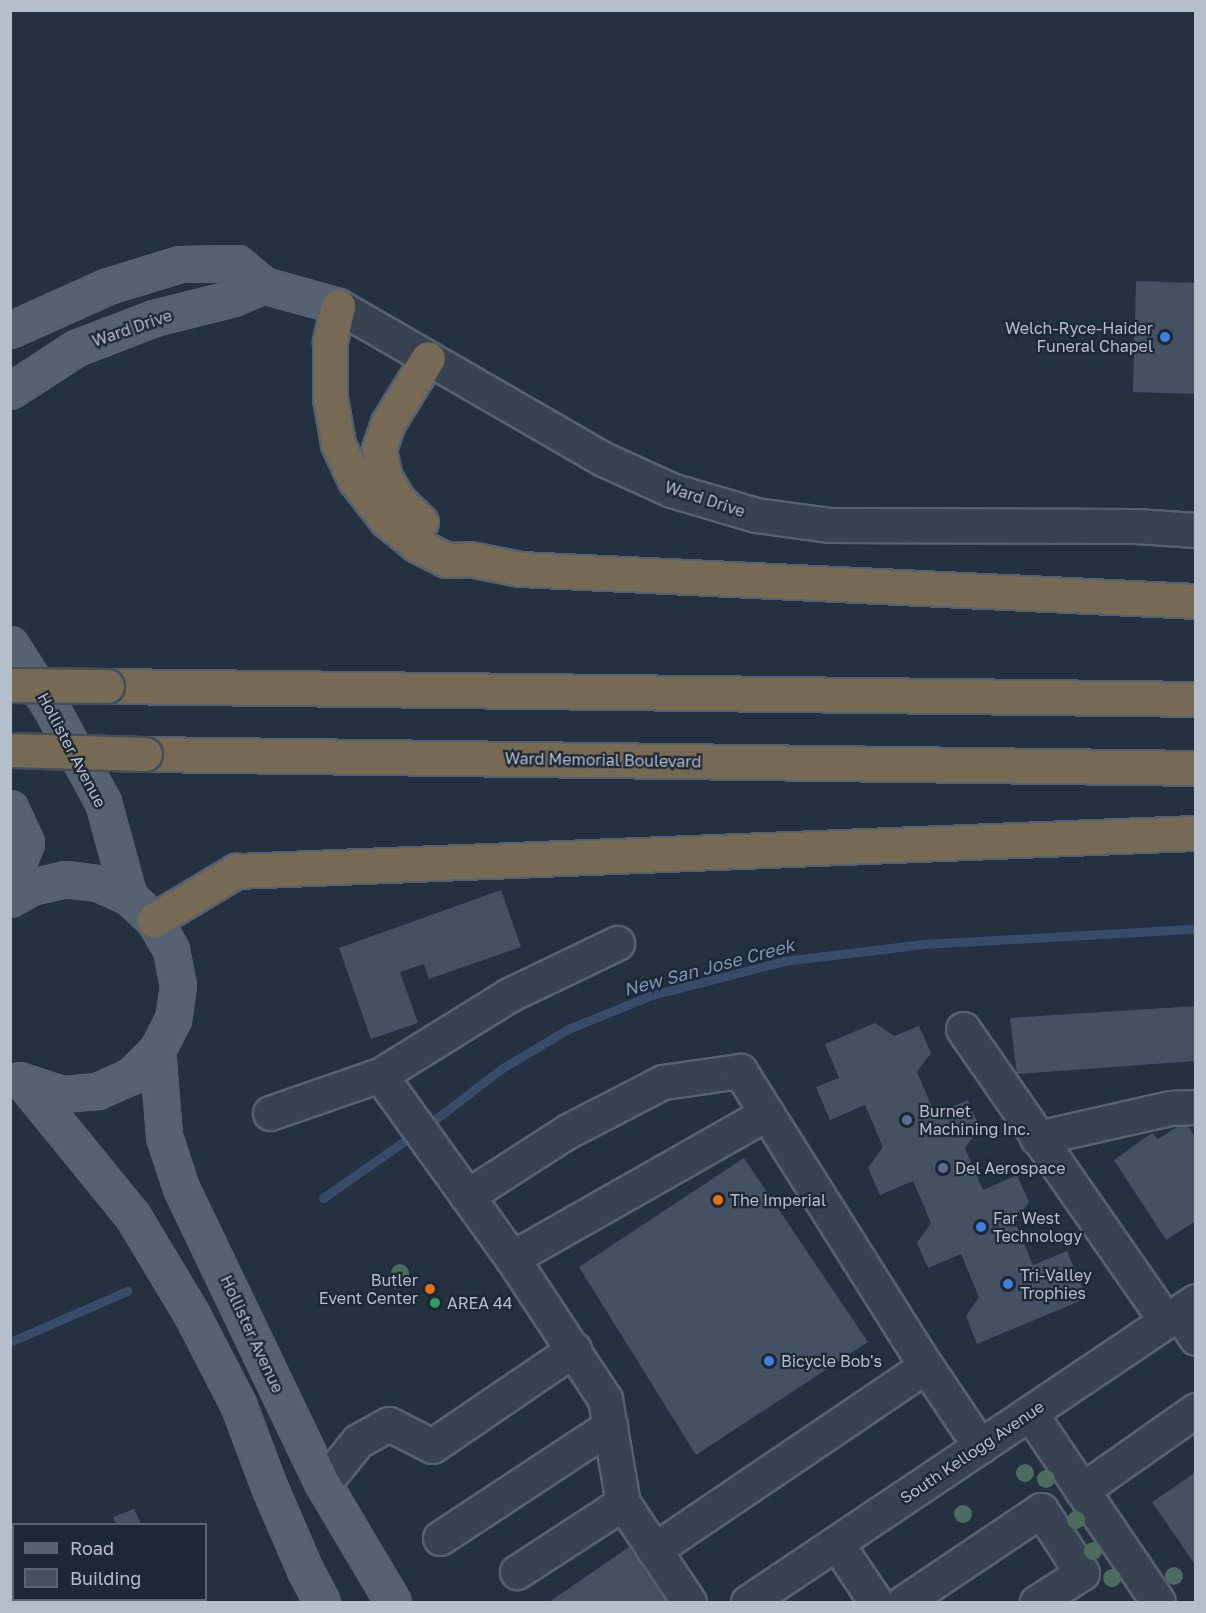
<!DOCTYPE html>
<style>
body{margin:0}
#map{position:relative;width:1206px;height:1613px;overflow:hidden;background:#243141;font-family:"Golos Text",sans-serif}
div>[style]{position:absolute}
.stream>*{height:9px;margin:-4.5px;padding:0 4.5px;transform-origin:4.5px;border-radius:4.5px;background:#374c69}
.building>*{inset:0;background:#435163}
.roads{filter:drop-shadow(2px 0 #56616e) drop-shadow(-2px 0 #56616e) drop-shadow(0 2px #56616e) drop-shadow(0 -2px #56616e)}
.minor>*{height:33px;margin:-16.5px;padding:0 16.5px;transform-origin:16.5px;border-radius:16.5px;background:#384351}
.major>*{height:33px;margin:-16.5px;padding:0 16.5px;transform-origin:16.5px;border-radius:16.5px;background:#566271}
.highway>*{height:33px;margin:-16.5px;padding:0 16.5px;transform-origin:16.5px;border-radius:16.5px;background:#776a55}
.bridges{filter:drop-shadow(2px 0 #434e5b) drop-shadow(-2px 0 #434e5b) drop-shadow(0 2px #434e5b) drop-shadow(0 -2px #434e5b)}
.highway-bridge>*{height:33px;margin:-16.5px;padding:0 16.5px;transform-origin:16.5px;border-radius:16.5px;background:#776a55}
.trees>*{width:18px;height:18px;margin:-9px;border-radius:50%;background:#4b6c5e}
.dots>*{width:16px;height:16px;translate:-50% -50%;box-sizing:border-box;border:3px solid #1d2836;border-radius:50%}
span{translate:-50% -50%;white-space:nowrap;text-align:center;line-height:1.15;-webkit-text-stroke:4.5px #1d2836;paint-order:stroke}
.street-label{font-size:16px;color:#b5becb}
.poi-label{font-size:16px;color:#b5becb}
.right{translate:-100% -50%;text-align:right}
.left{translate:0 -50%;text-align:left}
.water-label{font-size:18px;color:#7c94b4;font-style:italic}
.frame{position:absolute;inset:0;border:12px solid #b5becb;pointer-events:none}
.legend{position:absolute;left:12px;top:1523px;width:195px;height:78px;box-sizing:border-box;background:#1d2836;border:2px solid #5a6472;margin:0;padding:8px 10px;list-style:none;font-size:18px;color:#b5becb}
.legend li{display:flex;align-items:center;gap:12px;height:30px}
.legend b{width:30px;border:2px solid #5a6472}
</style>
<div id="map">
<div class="stream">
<div style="left:323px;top:1198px;width:138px;rotate:-35deg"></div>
<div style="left:436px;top:1119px;width:82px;rotate:-37.6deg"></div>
<div style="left:501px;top:1069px;width:78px;rotate:-30.8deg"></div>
<div style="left:568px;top:1029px;width:91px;rotate:-22deg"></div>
<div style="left:652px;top:995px;width:136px;rotate:-14.4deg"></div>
<div style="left:784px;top:961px;width:141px;rotate:-6.9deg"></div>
<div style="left:924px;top:944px;width:272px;rotate:-3.2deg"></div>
<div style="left:10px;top:1342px;width:128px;rotate:-23.6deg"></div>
</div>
<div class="building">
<div style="clip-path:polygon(1136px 281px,1196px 283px,1196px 394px,1133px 392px)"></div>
<div style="clip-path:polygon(501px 890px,521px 947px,429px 979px,424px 964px,400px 972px,418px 1023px,371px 1039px,339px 948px)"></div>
<div style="clip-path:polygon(1196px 1006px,1196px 1061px,1017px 1074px,1010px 1018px)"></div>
<div style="clip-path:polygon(875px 1023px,894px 1036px,919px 1026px,931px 1053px,917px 1072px,935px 1114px,968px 1100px,980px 1128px,965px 1148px,983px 1190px,1017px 1175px,1029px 1202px,1015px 1222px,1033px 1265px,1067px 1251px,1087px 1298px,977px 1344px,966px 1316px,979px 1297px,961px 1254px,928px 1268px,917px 1243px,931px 1223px,913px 1181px,880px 1195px,868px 1168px,883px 1147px,865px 1105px,830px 1120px,816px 1087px,839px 1078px,825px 1044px)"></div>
<div style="clip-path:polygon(1185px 1122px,1196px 1138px,1196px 1221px,1166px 1240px,1114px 1160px,1152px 1133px,1158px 1139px)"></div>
<div style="clip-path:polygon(744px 1158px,868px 1342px,696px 1455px,579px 1267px)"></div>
<div style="clip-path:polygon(1196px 1472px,1196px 1566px,1152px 1502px)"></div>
<div style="clip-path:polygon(134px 1509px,141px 1524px,116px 1524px,113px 1517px)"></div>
<div style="clip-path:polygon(629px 1547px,666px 1602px,549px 1602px)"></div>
</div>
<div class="roads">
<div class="minor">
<div style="left:338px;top:306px;width:306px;rotate:30deg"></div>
<div style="left:603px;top:459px;width:75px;rotate:24.5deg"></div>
<div style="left:671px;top:490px;width:89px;rotate:16.4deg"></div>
<div style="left:756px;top:515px;width:75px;rotate:7.7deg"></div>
<div style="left:830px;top:525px;width:306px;rotate:0.2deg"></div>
<div style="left:1136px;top:526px;width:60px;rotate:3.8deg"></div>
<div style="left:963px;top:1029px;width:356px;rotate:55.2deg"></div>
<div style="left:380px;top:1075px;width:152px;rotate:-31.8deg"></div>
<div style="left:509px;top:995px;width:120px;rotate:-25.7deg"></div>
<div style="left:270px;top:1113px;width:116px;rotate:-19.1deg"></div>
<div style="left:380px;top:1075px;width:226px;rotate:54.2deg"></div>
<div style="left:512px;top:1258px;width:169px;rotate:56.6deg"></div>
<div style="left:605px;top:1399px;width:106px;rotate:80.2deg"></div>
<div style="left:623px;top:1503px;width:119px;rotate:56.3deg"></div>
<div style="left:1037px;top:1138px;width:136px;rotate:-12.7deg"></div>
<div style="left:1170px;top:1108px;width:26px;rotate:-2deg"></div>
<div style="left:467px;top:1196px;width:120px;rotate:-32.8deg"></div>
<div style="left:568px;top:1131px;width:107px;rotate:-27.3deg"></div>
<div style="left:663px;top:1082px;width:78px;rotate:-8.1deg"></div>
<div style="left:740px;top:1071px;width:349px;rotate:57.8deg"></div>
<div style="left:926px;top:1366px;width:97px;rotate:56deg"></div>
<div style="left:512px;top:1258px;width:293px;rotate:-29.6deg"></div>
<div style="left:1179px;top:1313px;width:30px;rotate:56deg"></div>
<div style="left:1030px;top:1413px;width:93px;rotate:56deg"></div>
<div style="left:1082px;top:1490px;width:139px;rotate:-35.1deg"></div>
<div style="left:323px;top:1484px;width:55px;rotate:-50.9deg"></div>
<div style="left:358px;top:1441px;width:35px;rotate:-29deg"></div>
<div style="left:389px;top:1424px;width:48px;rotate:27.1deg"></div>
<div style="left:432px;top:1446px;width:172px;rotate:-34.3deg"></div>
<div style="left:1082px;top:1490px;width:135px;rotate:55.8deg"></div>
<div style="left:440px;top:1538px;width:204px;rotate:-33.4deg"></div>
<div style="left:837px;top:1544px;width:70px;rotate:56.1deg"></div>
<div style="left:654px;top:1550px;width:328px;rotate:-34.1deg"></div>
<div style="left:517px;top:1572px;width:126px;rotate:-33.1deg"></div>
<div style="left:748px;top:1602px;width:540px;rotate:-33.9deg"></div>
<div style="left:904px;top:1602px;width:165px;rotate:-33.9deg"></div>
<div style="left:1041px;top:1510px;width:75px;rotate:56.9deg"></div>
<div style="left:1082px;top:1573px;width:54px;rotate:147.2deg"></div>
</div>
<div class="major">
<div style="left:10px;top:330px;width:107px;rotate:-24.2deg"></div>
<div style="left:108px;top:286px;width:75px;rotate:-17deg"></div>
<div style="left:180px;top:264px;width:57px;rotate:-1deg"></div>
<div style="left:237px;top:263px;width:34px;rotate:40deg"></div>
<div style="left:263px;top:285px;width:78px;rotate:15.6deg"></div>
<div style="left:10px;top:391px;width:79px;rotate:-33.1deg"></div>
<div style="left:76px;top:348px;width:84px;rotate:-21deg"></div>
<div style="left:154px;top:318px;width:81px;rotate:-14.2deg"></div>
<div style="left:233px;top:298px;width:33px;rotate:-23deg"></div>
<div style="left:10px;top:644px;width:74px;rotate:57.2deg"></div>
<div style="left:50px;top:706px;width:110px;rotate:61.1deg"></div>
<div style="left:103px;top:802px;width:98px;rotate:74.7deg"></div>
<div style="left:10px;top:808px;width:38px;rotate:65deg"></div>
<div style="left:26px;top:843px;width:42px;rotate:112.3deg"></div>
<div style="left:10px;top:899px;width:24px;rotate:-30deg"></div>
<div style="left:31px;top:887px;width:35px;rotate:-13deg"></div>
<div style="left:65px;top:879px;width:33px;rotate:7deg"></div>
<div style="left:98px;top:883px;width:34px;rotate:24deg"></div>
<div style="left:129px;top:897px;width:34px;rotate:43deg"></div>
<div style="left:154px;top:920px;width:34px;rotate:60deg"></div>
<div style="left:171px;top:950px;width:36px;rotate:79deg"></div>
<div style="left:178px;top:985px;width:34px;rotate:98deg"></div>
<div style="left:173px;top:1019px;width:35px;rotate:117deg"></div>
<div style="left:157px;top:1050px;width:37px;rotate:135deg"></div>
<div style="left:131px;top:1076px;width:37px;rotate:156deg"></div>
<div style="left:97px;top:1091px;width:36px;rotate:175deg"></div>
<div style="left:61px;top:1094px;width:44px;rotate:-161.6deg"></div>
<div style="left:157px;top:1050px;width:86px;rotate:85.3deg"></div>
<div style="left:164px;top:1136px;width:55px;rotate:71.9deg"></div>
<div style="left:181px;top:1188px;width:328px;rotate:64.4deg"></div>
<div style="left:323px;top:1484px;width:137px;rotate:59.3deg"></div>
<div style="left:25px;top:1084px;width:169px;rotate:50.8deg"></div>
<div style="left:132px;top:1215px;width:117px;rotate:59deg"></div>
<div style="left:192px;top:1315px;width:100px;rotate:62.7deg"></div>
<div style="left:238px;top:1404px;width:85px;rotate:69.4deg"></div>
<div style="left:268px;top:1484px;width:94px;rotate:66.7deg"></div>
<div style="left:305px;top:1570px;width:36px;rotate:62deg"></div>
</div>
<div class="highway">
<div style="left:338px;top:306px;width:37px;rotate:103deg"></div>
<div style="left:330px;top:342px;width:56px;rotate:90deg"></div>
<div style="left:330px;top:398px;width:47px;rotate:80.1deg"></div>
<div style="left:338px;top:444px;width:40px;rotate:65deg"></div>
<div style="left:355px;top:480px;width:51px;rotate:52.2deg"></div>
<div style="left:386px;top:520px;width:40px;rotate:39deg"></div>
<div style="left:417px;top:545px;width:33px;rotate:27deg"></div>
<div style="left:446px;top:560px;width:24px;rotate:-2deg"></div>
<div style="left:470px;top:559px;width:51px;rotate:11.3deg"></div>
<div style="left:520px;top:569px;width:677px;rotate:2.71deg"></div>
<div style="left:421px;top:522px;width:30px;rotate:-136deg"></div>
<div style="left:399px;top:501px;width:27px;rotate:-121deg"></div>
<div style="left:385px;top:478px;width:30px;rotate:-102deg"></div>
<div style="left:379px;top:449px;width:28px;rotate:-71deg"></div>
<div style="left:388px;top:423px;width:76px;rotate:-58.4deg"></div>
<div style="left:107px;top:686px;width:1089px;rotate:0.68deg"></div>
<div style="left:145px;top:754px;width:1051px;rotate:0.76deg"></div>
<div style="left:154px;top:920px;width:96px;rotate:-30.9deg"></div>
<div style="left:236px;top:871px;width:961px;rotate:-2.27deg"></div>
</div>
</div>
<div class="bridges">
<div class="highway-bridge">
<div style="left:10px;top:685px;width:97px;rotate:0.6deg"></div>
<div style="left:10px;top:750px;width:135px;rotate:1.7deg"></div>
</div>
</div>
<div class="trees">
<div style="left:400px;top:1273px"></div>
<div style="left:1025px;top:1473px"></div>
<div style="left:1046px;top:1479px"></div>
<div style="left:963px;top:1514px"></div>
<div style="left:1076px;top:1520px"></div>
<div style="left:1093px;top:1551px"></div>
<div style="left:1174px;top:1576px"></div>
<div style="left:1112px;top:1578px"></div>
</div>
<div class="dots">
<div style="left:1165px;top:337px;background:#3f7fe0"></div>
<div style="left:907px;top:1120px;background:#5c6f8a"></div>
<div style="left:943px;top:1168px;background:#5c6f8a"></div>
<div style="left:718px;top:1200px;background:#e8710a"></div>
<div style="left:981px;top:1227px;background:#3f7fe0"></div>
<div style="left:1008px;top:1284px;background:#3f7fe0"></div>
<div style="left:430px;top:1289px;background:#e8710a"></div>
<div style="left:435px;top:1303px;background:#2e9e5b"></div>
<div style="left:769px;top:1361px;background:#3f7fe0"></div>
</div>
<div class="street-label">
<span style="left:132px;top:328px;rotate:-19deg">Ward Drive</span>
<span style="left:705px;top:499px;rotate:18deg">Ward Drive</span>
<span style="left:72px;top:750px;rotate:62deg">Hollister Avenue</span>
<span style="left:603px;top:760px;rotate:1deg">Ward Memorial Boulevard</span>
<span style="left:252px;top:1334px;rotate:65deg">Hollister Avenue</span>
<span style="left:972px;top:1452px;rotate:-34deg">South Kellogg Avenue</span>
</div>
<div class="poi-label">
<span class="right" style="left:1153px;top:337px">Welch-Ryce-Haider<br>Funeral Chapel</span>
<span class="left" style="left:919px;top:1120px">Burnet<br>Machining Inc.</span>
<span class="left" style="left:955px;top:1168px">Del Aerospace</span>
<span class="left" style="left:730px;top:1200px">The Imperial</span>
<span class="left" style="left:993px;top:1227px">Far West<br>Technology</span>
<span class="left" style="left:1020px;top:1284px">Tri-Valley<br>Trophies</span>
<span class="right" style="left:418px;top:1289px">Butler<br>Event Center</span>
<span class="left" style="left:447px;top:1303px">AREA 44</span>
<span class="left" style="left:781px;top:1361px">Bicycle Bob's</span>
</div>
<div class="water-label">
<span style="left:709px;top:967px;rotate:-15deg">New San Jose Creek</span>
</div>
<div class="frame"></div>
<ul class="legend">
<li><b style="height:8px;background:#566271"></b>Road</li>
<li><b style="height:16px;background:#435163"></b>Building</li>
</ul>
</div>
